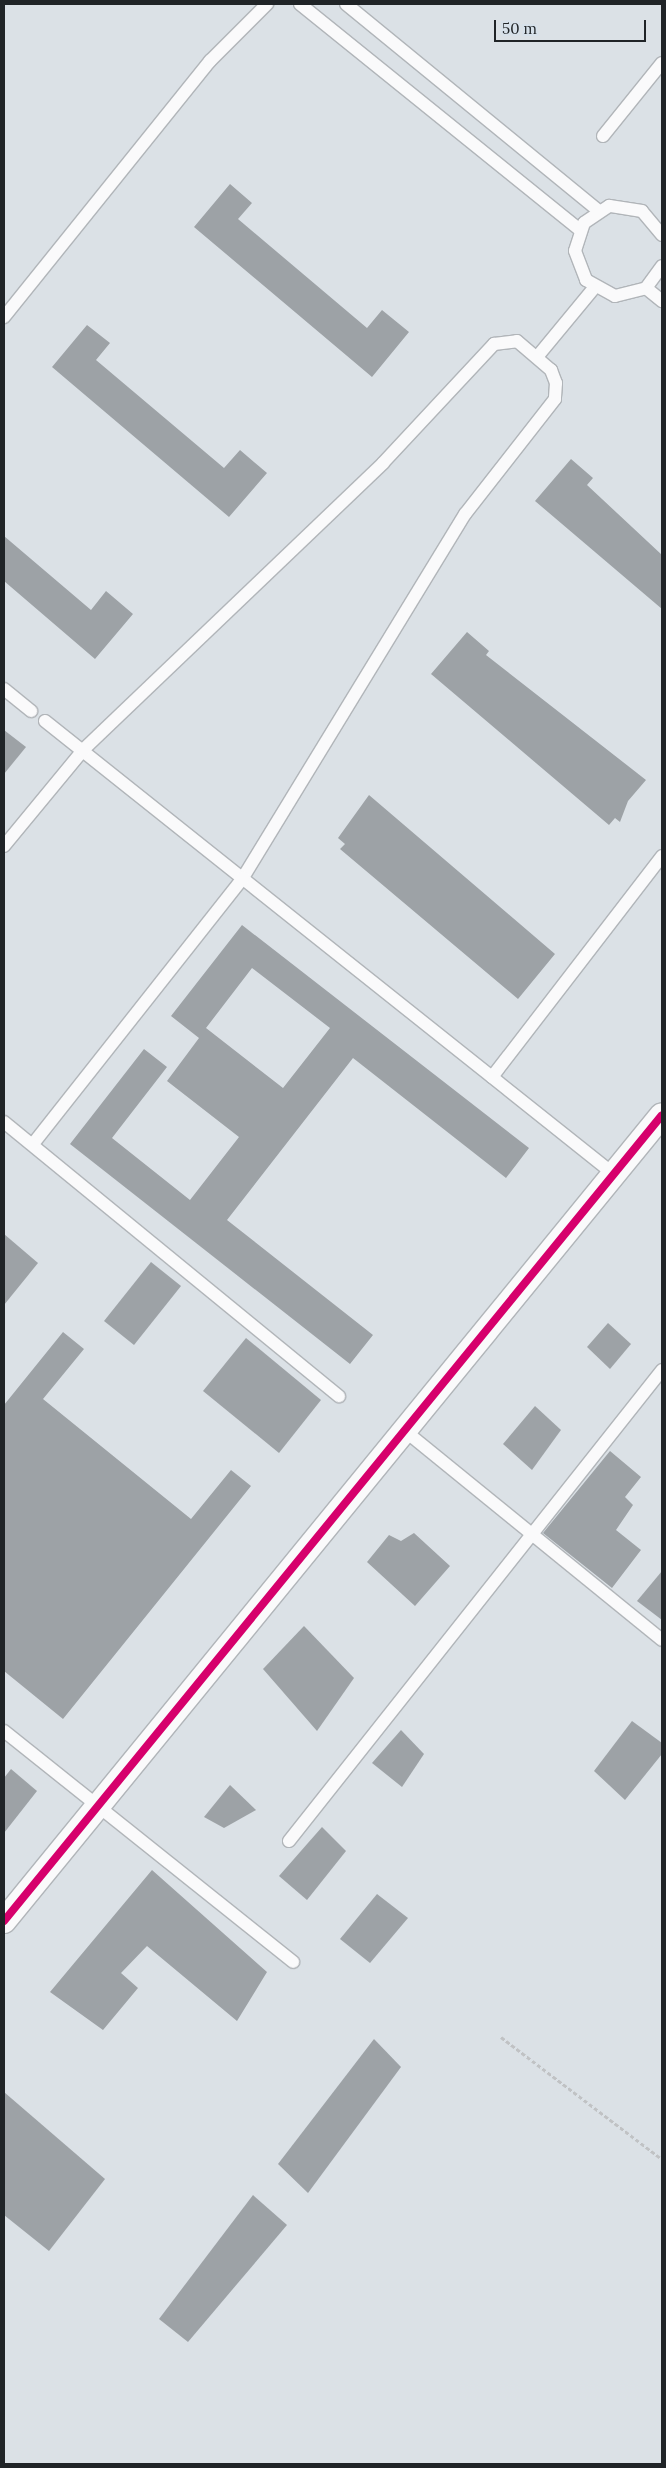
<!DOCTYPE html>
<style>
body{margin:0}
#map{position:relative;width:666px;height:2468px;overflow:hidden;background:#dbe1e6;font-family:Lora,serif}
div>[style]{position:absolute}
.building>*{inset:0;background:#9da2a6}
.path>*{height:3px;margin-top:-1.5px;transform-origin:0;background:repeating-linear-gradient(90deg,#c0c2c4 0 4px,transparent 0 6.5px)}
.roads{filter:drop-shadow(1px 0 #b1b5b9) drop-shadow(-1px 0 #b1b5b9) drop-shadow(0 1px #b1b5b9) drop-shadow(0 -1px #b1b5b9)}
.lane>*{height:12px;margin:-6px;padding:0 6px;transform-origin:6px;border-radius:6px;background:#fafafb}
.street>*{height:24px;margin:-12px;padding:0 12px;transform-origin:12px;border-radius:12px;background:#fafafb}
.cycleway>*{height:8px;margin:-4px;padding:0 4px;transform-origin:4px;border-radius:4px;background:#d6006c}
span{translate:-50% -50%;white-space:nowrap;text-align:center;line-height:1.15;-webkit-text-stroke:4px #d7e1ea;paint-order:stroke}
.frame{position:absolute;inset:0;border:5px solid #202427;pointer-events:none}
.scale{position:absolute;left:494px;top:20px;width:152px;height:22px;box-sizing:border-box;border:2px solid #202427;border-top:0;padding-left:6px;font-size:15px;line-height:18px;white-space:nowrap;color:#202427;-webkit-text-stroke:4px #d7e1ea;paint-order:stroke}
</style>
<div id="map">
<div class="building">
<div style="clip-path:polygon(230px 184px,252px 203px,238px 219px,367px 328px,382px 310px,409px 332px,372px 377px,194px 227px)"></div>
<div style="clip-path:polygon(87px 325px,110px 343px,96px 360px,224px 468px,240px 450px,267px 473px,229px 517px,52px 367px)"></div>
<div style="clip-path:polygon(571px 459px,593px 478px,587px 485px,662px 555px,662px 609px,535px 501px)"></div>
<div style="clip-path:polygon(4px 536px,91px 610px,106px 591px,133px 614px,95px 659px,4px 581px)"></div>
<div style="clip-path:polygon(467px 632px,489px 651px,486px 655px,646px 780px,628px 801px,620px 822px,615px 818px,609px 825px,431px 674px)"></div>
<div style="clip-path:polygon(4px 730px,26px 747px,4px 774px)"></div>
<div style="clip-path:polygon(369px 795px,555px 954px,518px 999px,340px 849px,345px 844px,338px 838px)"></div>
<div style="clip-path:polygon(evenodd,242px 925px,529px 1148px,506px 1178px,353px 1058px,227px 1220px,373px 1335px,350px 1364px,70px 1144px,144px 1049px,167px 1067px,112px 1138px,190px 1200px,239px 1137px,167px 1081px,199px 1038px,171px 1016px,242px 925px,252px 968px,330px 1028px,283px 1088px,206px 1028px,252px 968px)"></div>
<div style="clip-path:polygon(4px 1234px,38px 1263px,4px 1305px)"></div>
<div style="clip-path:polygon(151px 1262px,181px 1286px,134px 1345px,104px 1321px)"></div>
<div style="clip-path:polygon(608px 1323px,631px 1344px,610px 1369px,587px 1347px)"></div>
<div style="clip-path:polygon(63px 1332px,84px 1349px,43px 1399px,191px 1519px,231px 1470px,251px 1486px,63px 1719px,4px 1671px,4px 1405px)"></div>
<div style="clip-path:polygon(246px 1338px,321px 1400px,279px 1453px,203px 1391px)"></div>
<div style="clip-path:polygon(535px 1406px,561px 1430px,532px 1470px,503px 1444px)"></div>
<div style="clip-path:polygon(610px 1451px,641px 1477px,625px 1497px,633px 1505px,616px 1530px,641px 1550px,612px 1588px,543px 1533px)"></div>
<div style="clip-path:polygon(414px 1533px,450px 1566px,415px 1606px,367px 1562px,389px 1535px,401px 1541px)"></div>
<div style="clip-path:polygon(662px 1571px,662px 1620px,637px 1601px)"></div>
<div style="clip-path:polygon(304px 1626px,354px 1678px,317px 1731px,263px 1669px)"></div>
<div style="clip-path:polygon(632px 1721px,662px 1743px,662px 1754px,625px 1800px,594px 1771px)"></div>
<div style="clip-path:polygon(401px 1730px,424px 1754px,402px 1787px,372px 1763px)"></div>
<div style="clip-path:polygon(11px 1769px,37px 1791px,4px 1833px,4px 1778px)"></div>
<div style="clip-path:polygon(230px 1785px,256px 1810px,224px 1828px,204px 1817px)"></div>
<div style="clip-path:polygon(322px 1827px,346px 1851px,307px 1900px,279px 1876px)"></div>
<div style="clip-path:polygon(152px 1870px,267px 1972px,237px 2021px,147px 1946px,121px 1973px,138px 1988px,103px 2030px,50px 1992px)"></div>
<div style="clip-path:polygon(377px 1894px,408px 1918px,370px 1963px,340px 1939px)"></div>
<div style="clip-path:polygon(374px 2039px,401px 2067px,308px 2193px,278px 2164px)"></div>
<div style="clip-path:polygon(4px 2092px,105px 2179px,49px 2251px,4px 2215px)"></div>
<div style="clip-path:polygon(253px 2195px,287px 2225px,188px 2342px,159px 2319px)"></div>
</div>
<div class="path">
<div style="left:501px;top:2037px;width:202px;rotate:37.2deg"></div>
</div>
<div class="roads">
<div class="lane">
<div style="left:300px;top:4px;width:360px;rotate:38.9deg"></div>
<div style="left:346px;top:4px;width:327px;rotate:39.3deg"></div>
<div style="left:603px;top:136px;width:94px;rotate:-51.1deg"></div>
<div style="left:662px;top:235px;width:31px;rotate:-130deg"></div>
<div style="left:642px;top:211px;width:33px;rotate:-171deg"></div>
<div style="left:609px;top:206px;width:30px;rotate:146deg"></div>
<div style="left:584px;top:223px;width:29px;rotate:108deg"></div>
<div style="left:575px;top:251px;width:31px;rotate:69deg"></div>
<div style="left:586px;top:280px;width:33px;rotate:29deg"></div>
<div style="left:615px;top:296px;width:32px;rotate:-14deg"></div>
<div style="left:646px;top:288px;width:27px;rotate:-54deg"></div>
<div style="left:646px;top:288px;width:21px;rotate:39deg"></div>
<div style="left:4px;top:317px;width:329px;rotate:-51.2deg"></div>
<div style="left:210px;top:61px;width:81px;rotate:-45deg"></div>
<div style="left:537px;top:357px;width:89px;rotate:-50.4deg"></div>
<div style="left:4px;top:689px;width:35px;rotate:39deg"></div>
<div style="left:45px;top:721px;width:729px;rotate:38.54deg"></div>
<div style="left:4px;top:846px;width:124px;rotate:-50.5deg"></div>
<div style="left:83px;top:750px;width:415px;rotate:-43.7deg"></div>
<div style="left:383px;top:463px;width:163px;rotate:-47deg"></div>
<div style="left:494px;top:344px;width:23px;rotate:-7deg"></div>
<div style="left:517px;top:341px;width:45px;rotate:40.5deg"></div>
<div style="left:551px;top:370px;width:14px;rotate:69deg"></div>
<div style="left:556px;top:383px;width:16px;rotate:94deg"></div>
<div style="left:555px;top:399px;width:146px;rotate:128deg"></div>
<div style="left:465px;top:514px;width:426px;rotate:121.4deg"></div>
<div style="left:243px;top:878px;width:339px;rotate:128.3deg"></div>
<div style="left:492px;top:1077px;width:279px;rotate:-52.4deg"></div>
<div style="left:4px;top:1122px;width:433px;rotate:39.3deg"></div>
<div style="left:405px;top:1431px;width:331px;rotate:39.1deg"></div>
<div style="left:4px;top:1731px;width:370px;rotate:38.6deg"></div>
<div style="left:289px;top:1841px;width:601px;rotate:-51.62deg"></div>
</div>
<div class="street">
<div style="left:4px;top:1921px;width:1040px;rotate:-50.77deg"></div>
</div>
</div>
<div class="cycleway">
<div style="left:4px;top:1921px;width:1040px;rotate:-50.77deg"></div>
</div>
<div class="frame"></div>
<div class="scale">50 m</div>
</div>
